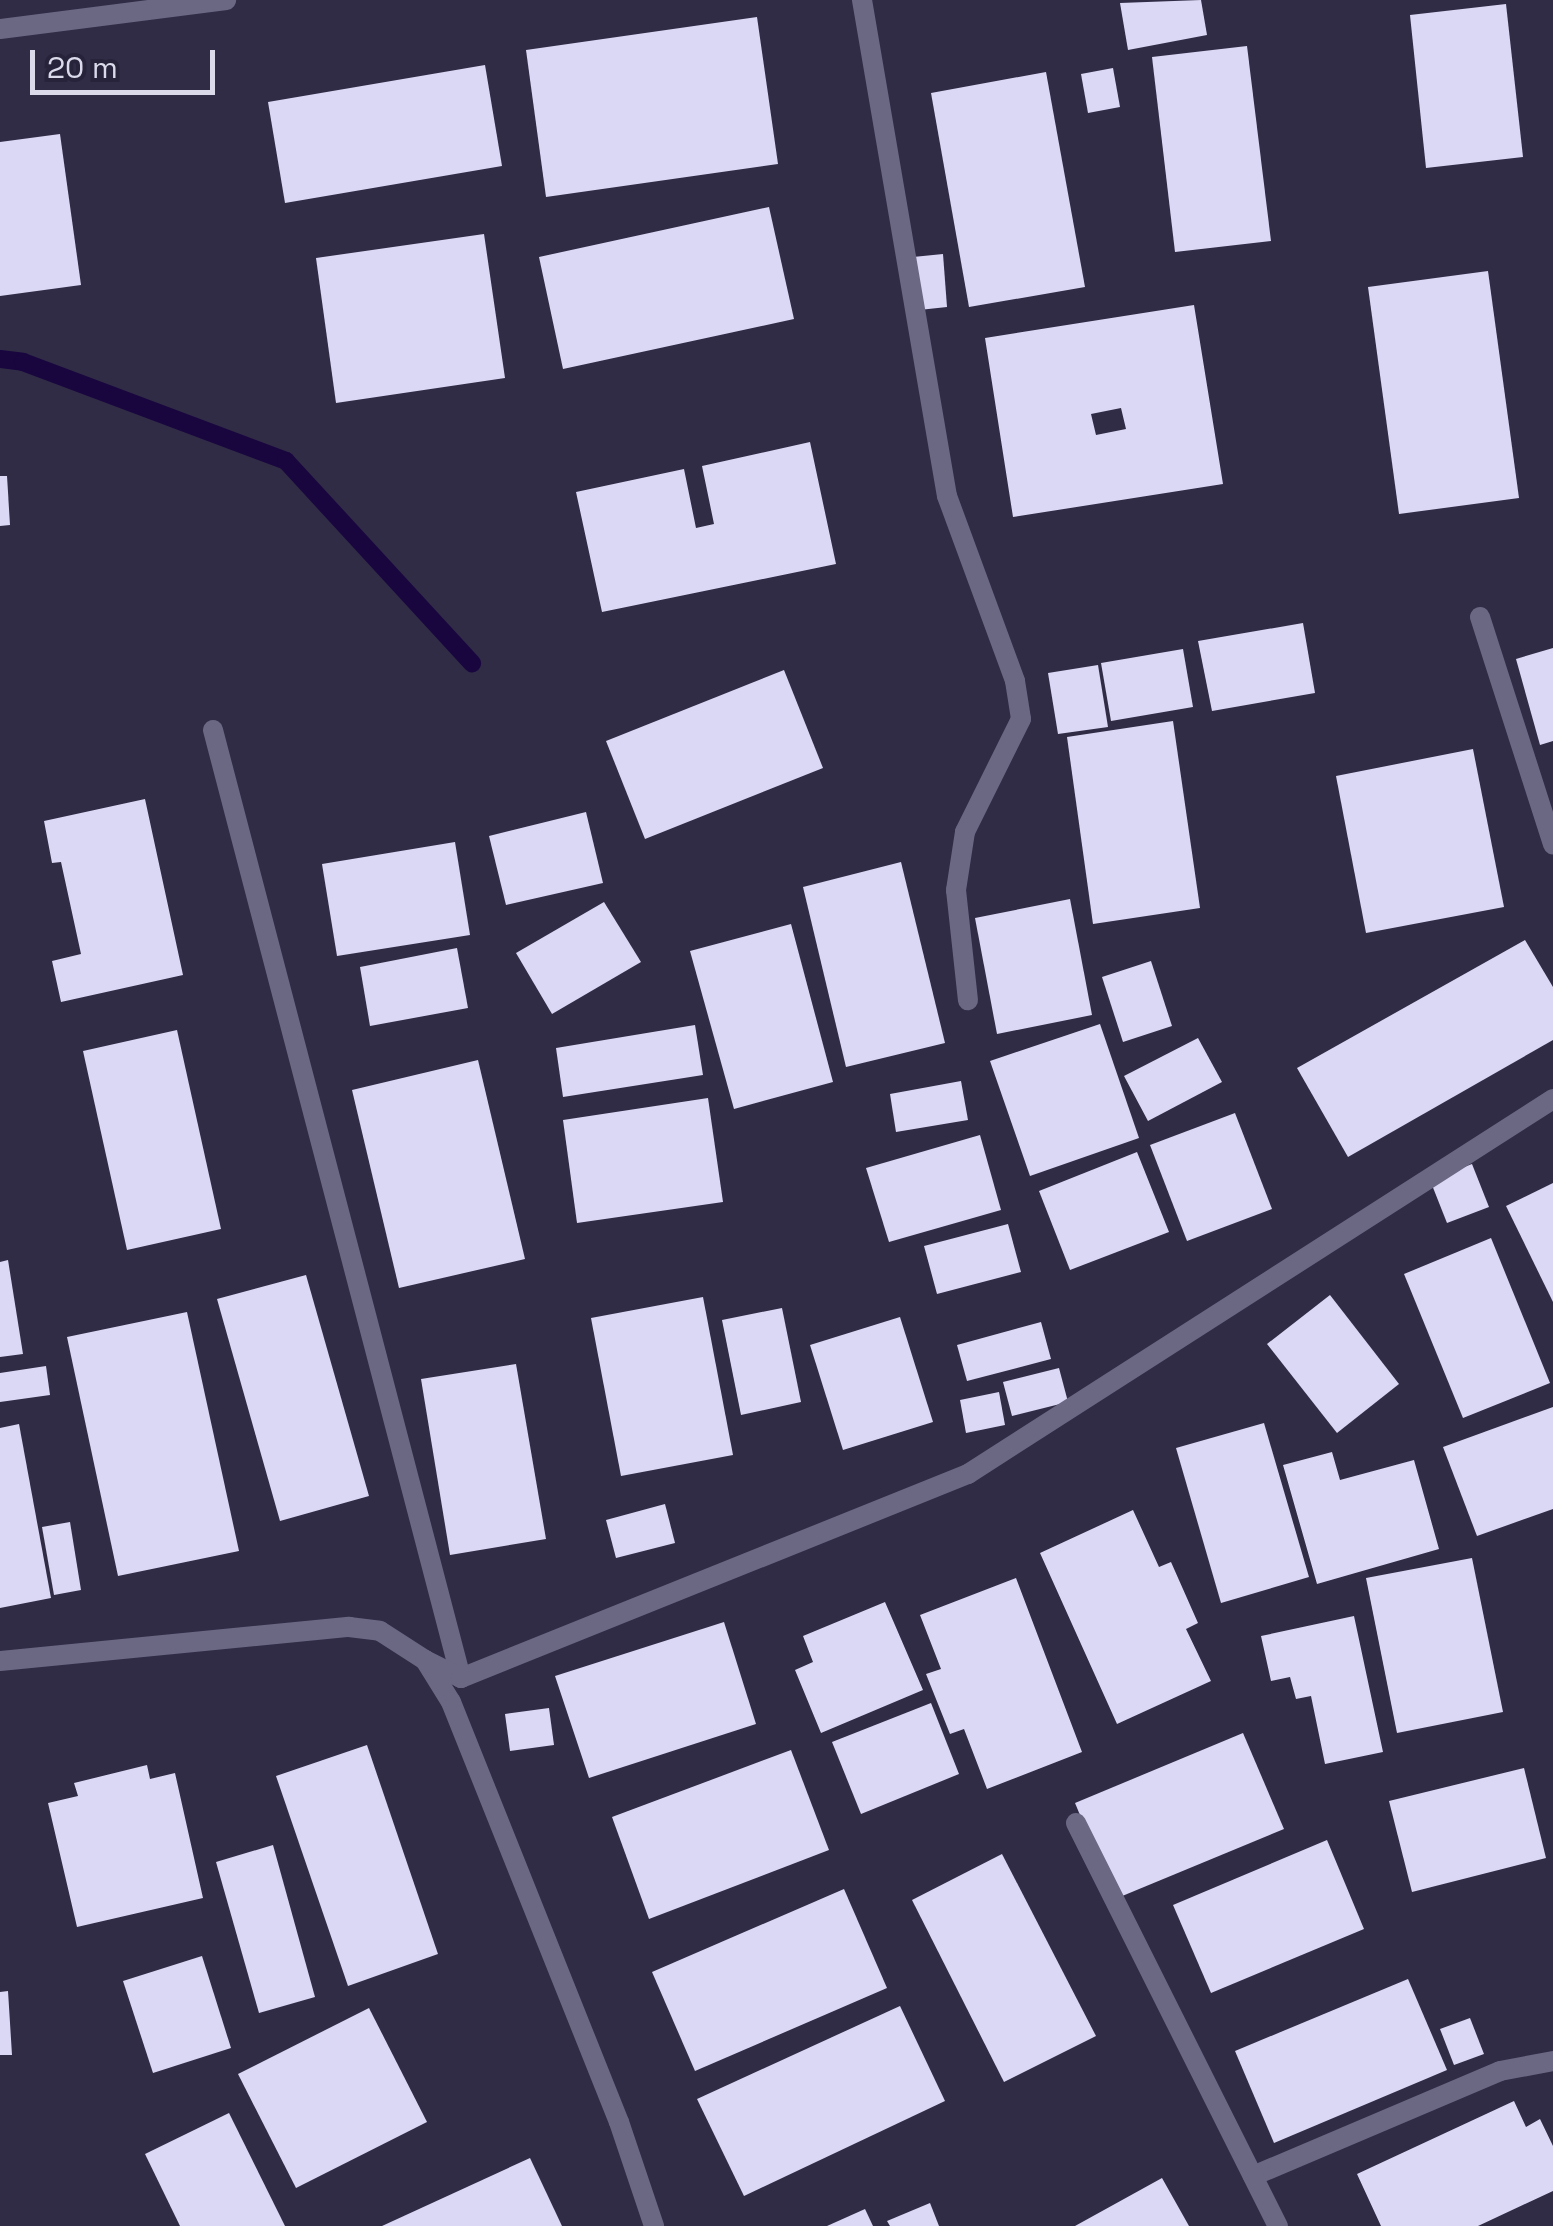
<!DOCTYPE html>
<style>
body{margin:0}
#map{position:relative;width:1553px;height:2226px;overflow:hidden;background:#302c46;font-family:"Space Grotesk",sans-serif}
div>[style]{position:absolute}
.stream>*{height:18px;margin:-9px;padding:0 9px;transform-origin:9px;border-radius:9px;background:#19063f}
.building>*{inset:0;background:#dbd8f5}
.service>*{height:20px;margin:-10px;padding:0 10px;transform-origin:10px;border-radius:10px;background:#6b6884}
.minor>*{height:20px;margin:-10px;padding:0 10px;transform-origin:10px;border-radius:10px;background:#6b6884}
span{translate:-50% -50%;white-space:nowrap;text-align:center;line-height:1.15;-webkit-text-stroke:10px #26233b;paint-order:stroke}
.scale{position:absolute;left:30px;top:50px;width:185px;height:45px;box-sizing:border-box;border:5px solid #dbdaea;border-top:0;padding-left:12px;font-size:30px;line-height:35px;white-space:nowrap;color:#dbdaea;-webkit-text-stroke:8px #26233b;paint-order:stroke}
</style>
<div id="map">
<div class="stream">
<div style="left:0;top:359px;width:23px;rotate:7deg"></div>
<div style="left:23px;top:362px;width:281px;rotate:20.6deg"></div>
<div style="left:286px;top:461px;width:275px;rotate:47.4deg"></div>
</div>
<div class="building">
<div style="clip-path:polygon(1201px 0,1207px 35px,1128px 50px,1120px 3px)"></div>
<div style="clip-path:polygon(1506px 4px,1523px 157px,1426px 168px,1410px 15px)"></div>
<div style="clip-path:polygon(757px 17px,778px 164px,546px 197px,526px 50px)"></div>
<div style="clip-path:polygon(1247px 46px,1271px 241px,1175px 252px,1152px 57px)"></div>
<div style="clip-path:polygon(485px 65px,502px 166px,285px 203px,268px 102px)"></div>
<div style="clip-path:polygon(1113px 68px,1120px 107px,1088px 113px,1081px 74px)"></div>
<div style="clip-path:polygon(1046px 72px,1085px 287px,969px 307px,931px 93px)"></div>
<div style="clip-path:polygon(60px 134px,81px 285px,0 296px,0 142px)"></div>
<div style="clip-path:polygon(769px 207px,794px 319px,563px 369px,539px 257px)"></div>
<div style="clip-path:polygon(484px 234px,505px 378px,336px 403px,316px 258px)"></div>
<div style="clip-path:polygon(943px 254px,947px 307px,919px 310px,913px 257px)"></div>
<div style="clip-path:polygon(1488px 271px,1519px 498px,1399px 514px,1368px 287px)"></div>
<div style="clip-path:polygon(evenodd,1194px 305px,1223px 484px,1013px 517px,985px 338px,1194px 305px,1121px 408px,1126px 429px,1096px 435px,1091px 414px,1121px 408px)"></div>
<div style="clip-path:polygon(810px 442px,836px 564px,602px 612px,576px 492px,684px 469px,696px 528px,714px 524px,702px 466px)"></div>
<div style="clip-path:polygon(0 476px,7px 476px,10px 525px,0 526px)"></div>
<div style="clip-path:polygon(1303px 623px,1315px 693px,1212px 711px,1198px 641px)"></div>
<div style="clip-path:polygon(1553px 648px,1553px 741px,1540px 745px,1516px 659px)"></div>
<div style="clip-path:polygon(1183px 649px,1193px 707px,1111px 721px,1101px 663px)"></div>
<div style="clip-path:polygon(1098px 665px,1108px 727px,1058px 734px,1048px 673px)"></div>
<div style="clip-path:polygon(784px 670px,823px 768px,645px 839px,606px 741px)"></div>
<div style="clip-path:polygon(1173px 721px,1200px 908px,1093px 924px,1067px 737px)"></div>
<div style="clip-path:polygon(1473px 749px,1504px 907px,1366px 933px,1336px 776px)"></div>
<div style="clip-path:polygon(145px 799px,183px 975px,61px 1002px,52px 961px,81px 954px,61px 862px,52px 863px,44px 821px)"></div>
<div style="clip-path:polygon(586px 812px,603px 883px,506px 905px,489px 836px)"></div>
<div style="clip-path:polygon(455px 842px,470px 935px,337px 956px,322px 864px)"></div>
<div style="clip-path:polygon(901px 862px,945px 1043px,846px 1067px,803px 887px)"></div>
<div style="clip-path:polygon(1070px 899px,1092px 1015px,997px 1034px,975px 918px)"></div>
<div style="clip-path:polygon(604px 902px,641px 962px,552px 1014px,516px 953px)"></div>
<div style="clip-path:polygon(791px 924px,833px 1082px,734px 1109px,690px 951px)"></div>
<div style="clip-path:polygon(1525px 940px,1553px 987px,1553px 1040px,1348px 1157px,1297px 1068px)"></div>
<div style="clip-path:polygon(457px 948px,468px 1008px,370px 1026px,360px 967px)"></div>
<div style="clip-path:polygon(1151px 961px,1172px 1026px,1123px 1042px,1102px 977px)"></div>
<div style="clip-path:polygon(1100px 1024px,1139px 1138px,1030px 1176px,990px 1061px)"></div>
<div style="clip-path:polygon(695px 1025px,703px 1075px,563px 1097px,556px 1048px)"></div>
<div style="clip-path:polygon(177px 1030px,221px 1229px,127px 1250px,83px 1051px)"></div>
<div style="clip-path:polygon(1198px 1038px,1222px 1082px,1148px 1121px,1124px 1076px)"></div>
<div style="clip-path:polygon(478px 1060px,525px 1259px,399px 1288px,352px 1090px)"></div>
<div style="clip-path:polygon(961px 1081px,968px 1120px,896px 1132px,890px 1094px)"></div>
<div style="clip-path:polygon(708px 1098px,723px 1202px,577px 1223px,563px 1120px)"></div>
<div style="clip-path:polygon(1235px 1113px,1272px 1209px,1187px 1241px,1150px 1145px)"></div>
<div style="clip-path:polygon(980px 1135px,1001px 1210px,889px 1242px,866px 1168px)"></div>
<div style="clip-path:polygon(1137px 1152px,1169px 1232px,1070px 1270px,1039px 1191px)"></div>
<div style="clip-path:polygon(1472px 1164px,1489px 1207px,1447px 1223px,1430px 1180px)"></div>
<div style="clip-path:polygon(1553px 1183px,1553px 1302px,1506px 1206px)"></div>
<div style="clip-path:polygon(1008px 1224px,1021px 1272px,937px 1294px,924px 1246px)"></div>
<div style="clip-path:polygon(1491px 1238px,1550px 1383px,1463px 1418px,1404px 1274px)"></div>
<div style="clip-path:polygon(8px 1260px,23px 1354px,0 1357px,0 1262px)"></div>
<div style="clip-path:polygon(306px 1275px,369px 1496px,280px 1521px,217px 1299px)"></div>
<div style="clip-path:polygon(1330px 1295px,1399px 1384px,1337px 1433px,1267px 1344px)"></div>
<div style="clip-path:polygon(703px 1297px,733px 1455px,621px 1476px,591px 1318px)"></div>
<div style="clip-path:polygon(782px 1308px,801px 1402px,741px 1415px,722px 1320px)"></div>
<div style="clip-path:polygon(187px 1312px,239px 1551px,118px 1576px,67px 1337px)"></div>
<div style="clip-path:polygon(900px 1317px,933px 1422px,843px 1450px,810px 1345px)"></div>
<div style="clip-path:polygon(1041px 1322px,1051px 1359px,967px 1381px,957px 1345px)"></div>
<div style="clip-path:polygon(516px 1364px,546px 1539px,450px 1555px,421px 1379px)"></div>
<div style="clip-path:polygon(46px 1366px,50px 1395px,0 1402px,0 1373px)"></div>
<div style="clip-path:polygon(1059px 1368px,1068px 1402px,1012px 1416px,1003px 1382px)"></div>
<div style="clip-path:polygon(999px 1392px,1005px 1425px,966px 1433px,960px 1400px)"></div>
<div style="clip-path:polygon(1553px 1407px,1553px 1509px,1477px 1536px,1443px 1447px)"></div>
<div style="clip-path:polygon(1264px 1423px,1309px 1577px,1221px 1603px,1176px 1448px)"></div>
<div style="clip-path:polygon(19px 1424px,51px 1598px,0 1608px,0 1428px)"></div>
<div style="clip-path:polygon(1332px 1452px,1340px 1480px,1414px 1460px,1439px 1549px,1317px 1584px,1283px 1465px)"></div>
<div style="clip-path:polygon(665px 1504px,675px 1543px,616px 1558px,606px 1520px)"></div>
<div style="clip-path:polygon(1133px 1510px,1159px 1567px,1171px 1562px,1198px 1623px,1186px 1629px,1211px 1681px,1117px 1724px,1040px 1553px)"></div>
<div style="clip-path:polygon(70px 1522px,81px 1590px,54px 1595px,42px 1527px)"></div>
<div style="clip-path:polygon(1472px 1558px,1503px 1712px,1397px 1733px,1366px 1578px)"></div>
<div style="clip-path:polygon(1016px 1578px,1082px 1752px,987px 1789px,964px 1729px,950px 1734px,926px 1674px,941px 1669px,920px 1615px)"></div>
<div style="clip-path:polygon(885px 1602px,923px 1690px,821px 1733px,795px 1670px,813px 1662px,803px 1636px)"></div>
<div style="clip-path:polygon(1354px 1616px,1383px 1752px,1325px 1764px,1311px 1696px,1296px 1699px,1290px 1677px,1271px 1681px,1261px 1636px)"></div>
<div style="clip-path:polygon(724px 1622px,756px 1724px,589px 1778px,555px 1676px)"></div>
<div style="clip-path:polygon(931px 1703px,959px 1774px,861px 1814px,832px 1742px)"></div>
<div style="clip-path:polygon(549px 1708px,554px 1745px,510px 1751px,505px 1714px)"></div>
<div style="clip-path:polygon(1243px 1733px,1284px 1829px,1115px 1899px,1075px 1803px)"></div>
<div style="clip-path:polygon(367px 1745px,438px 1954px,348px 1986px,276px 1776px)"></div>
<div style="clip-path:polygon(791px 1750px,829px 1850px,649px 1919px,612px 1817px)"></div>
<div style="clip-path:polygon(147px 1765px,150px 1779px,175px 1773px,203px 1898px,77px 1927px,48px 1803px,78px 1796px,74px 1783px)"></div>
<div style="clip-path:polygon(1524px 1768px,1546px 1858px,1412px 1892px,1389px 1801px)"></div>
<div style="clip-path:polygon(1327px 1840px,1364px 1929px,1211px 1993px,1173px 1905px)"></div>
<div style="clip-path:polygon(273px 1845px,315px 1997px,259px 2013px,216px 1862px)"></div>
<div style="clip-path:polygon(1002px 1854px,1096px 2036px,1004px 2082px,912px 1900px)"></div>
<div style="clip-path:polygon(844px 1889px,887px 1988px,695px 2071px,652px 1972px)"></div>
<div style="clip-path:polygon(202px 1956px,231px 2048px,153px 2073px,123px 1981px)"></div>
<div style="clip-path:polygon(1408px 1979px,1447px 2070px,1274px 2143px,1235px 2051px)"></div>
<div style="clip-path:polygon(8px 1991px,12px 2055px,0 2055px,0 1992px)"></div>
<div style="clip-path:polygon(900px 2006px,945px 2101px,744px 2196px,697px 2099px)"></div>
<div style="clip-path:polygon(369px 2008px,427px 2122px,296px 2188px,238px 2074px)"></div>
<div style="clip-path:polygon(1470px 2018px,1484px 2054px,1454px 2065px,1440px 2029px)"></div>
<div style="clip-path:polygon(1514px 2101px,1526px 2127px,1540px 2119px,1553px 2146px,1553px 2191px,1478px 2226px,1381px 2226px,1357px 2174px)"></div>
<div style="clip-path:polygon(229px 2113px,285px 2226px,180px 2226px,145px 2154px)"></div>
<div style="clip-path:polygon(530px 2158px,562px 2226px,382px 2226px)"></div>
<div style="clip-path:polygon(1162px 2178px,1189px 2226px,1075px 2226px)"></div>
<div style="clip-path:polygon(930px 2203px,939px 2226px,890px 2226px,887px 2221px)"></div>
<div style="clip-path:polygon(865px 2209px,873px 2226px,827px 2226px)"></div>
</div>
<div class="service">
<div style="left:1480px;top:617px;width:239px;rotate:72.2deg"></div>
<div style="left:1253px;top:2176px;width:268px;rotate:-23deg"></div>
<div style="left:1500px;top:2071px;width:54px;rotate:-10.7deg"></div>
</div>
<div class="minor">
<div style="left:862px;top:0;width:503px;rotate:80.28deg"></div>
<div style="left:947px;top:496px;width:197px;rotate:69.8deg"></div>
<div style="left:1015px;top:681px;width:38px;rotate:81deg"></div>
<div style="left:1021px;top:719px;width:126px;rotate:116.4deg"></div>
<div style="left:965px;top:832px;width:59px;rotate:98.8deg"></div>
<div style="left:956px;top:890px;width:111px;rotate:83.8deg"></div>
<div style="left:0;top:29px;width:228px;rotate:-7.3deg"></div>
<div style="left:213px;top:730px;width:980px;rotate:75.34deg"></div>
<div style="left:425px;top:1660px;width:40px;rotate:26.6deg"></div>
<div style="left:461px;top:1678px;width:547px;rotate:-21.92deg"></div>
<div style="left:968px;top:1474px;width:695px;rotate:-32.66deg"></div>
<div style="left:0;top:1661px;width:351px;rotate:-5.6deg"></div>
<div style="left:349px;top:1627px;width:31px;rotate:7deg"></div>
<div style="left:380px;top:1631px;width:54px;rotate:32.8deg"></div>
<div style="left:425px;top:1660px;width:49px;rotate:58.2deg"></div>
<div style="left:451px;top:1702px;width:452px;rotate:68.2deg"></div>
<div style="left:619px;top:2122px;width:110px;rotate:71.4deg"></div>
<div style="left:1076px;top:1823px;width:451px;rotate:63.4deg"></div>
</div>
<div class="scale">20 m</div>
</div>
